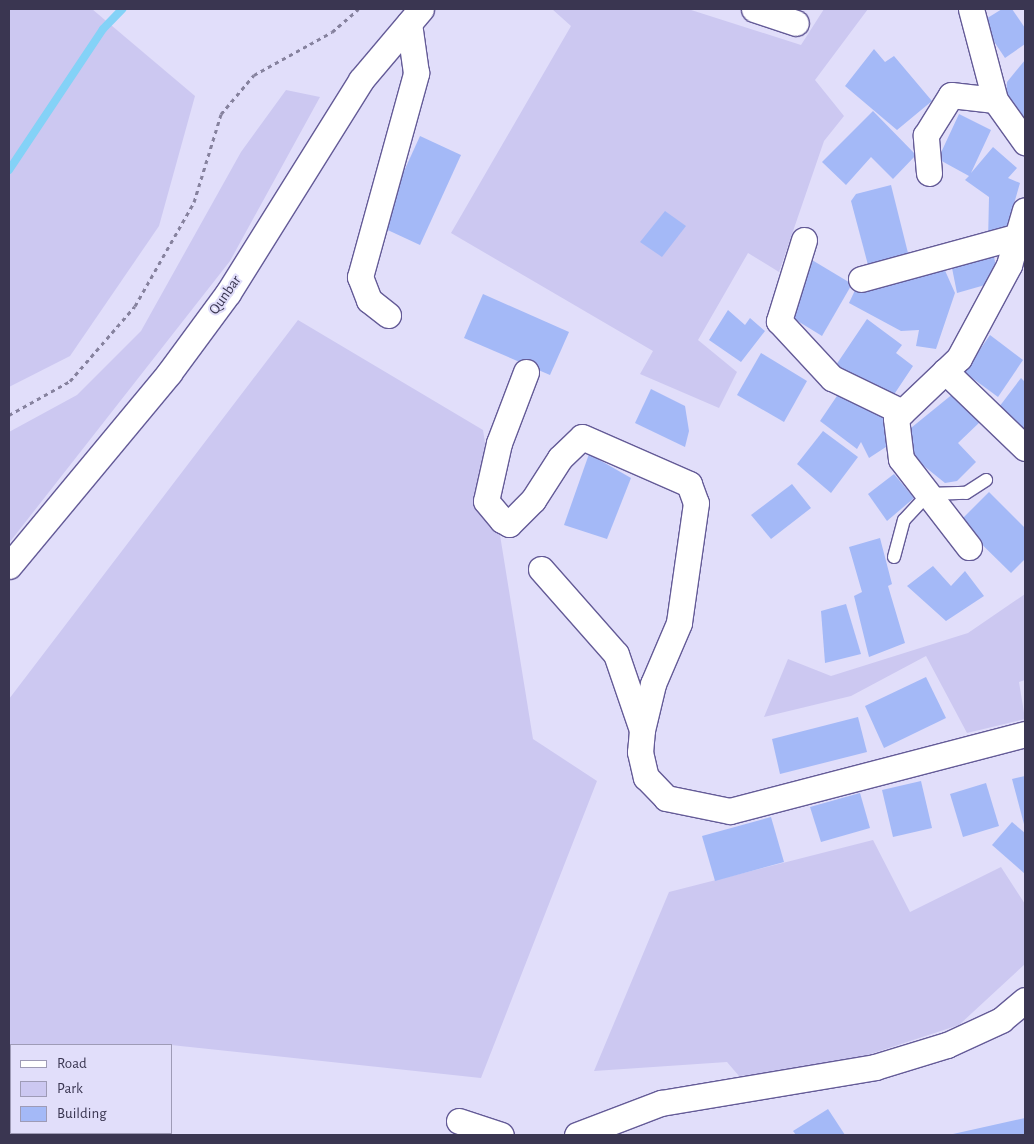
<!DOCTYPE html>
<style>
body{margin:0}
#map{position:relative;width:1034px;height:1144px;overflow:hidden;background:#e1defa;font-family:"Alegreya Sans",sans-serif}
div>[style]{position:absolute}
.green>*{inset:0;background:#ccc8f1}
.stream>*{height:8px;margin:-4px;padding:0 4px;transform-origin:4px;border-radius:4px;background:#84d2f7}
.building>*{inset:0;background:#a4b9f7}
.path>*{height:3px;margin-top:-1.5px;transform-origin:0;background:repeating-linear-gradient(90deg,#86829e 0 4px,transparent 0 8px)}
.roads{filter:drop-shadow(1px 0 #645b97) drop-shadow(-1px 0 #645b97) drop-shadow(0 1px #645b97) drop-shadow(0 -1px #645b97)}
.service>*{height:12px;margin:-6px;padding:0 6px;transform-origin:6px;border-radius:6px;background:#fff}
.minor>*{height:25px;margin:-12.5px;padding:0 12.5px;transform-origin:12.5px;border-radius:12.5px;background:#fff}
span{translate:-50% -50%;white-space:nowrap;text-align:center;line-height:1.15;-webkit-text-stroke:4px #e1defa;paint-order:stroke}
.street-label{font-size:15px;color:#3a3651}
.frame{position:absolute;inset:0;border:10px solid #3a3651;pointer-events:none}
.legend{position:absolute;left:10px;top:1044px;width:162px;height:90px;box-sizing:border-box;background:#e1defa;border:1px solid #9e9bb6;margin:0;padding:6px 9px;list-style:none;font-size:15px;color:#3a3651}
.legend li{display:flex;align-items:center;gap:10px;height:25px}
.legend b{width:25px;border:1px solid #9e9bb6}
</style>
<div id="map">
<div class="green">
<div style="clip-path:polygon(9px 9px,92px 9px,195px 96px,159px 226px,70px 356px,9px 387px)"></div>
<div style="clip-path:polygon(552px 9px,688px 9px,801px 45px,824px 9px,868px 9px,815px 80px,844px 116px,824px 141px,779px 272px,748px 253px,698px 340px,737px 372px,719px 408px,640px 374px,653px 351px,451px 233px,571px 26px)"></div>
<div style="clip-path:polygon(286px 90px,320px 97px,230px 261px,9px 543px,9px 432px,77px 395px,141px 331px,241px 152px)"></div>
<div style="clip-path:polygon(298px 320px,483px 430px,533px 739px,597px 781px,481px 1078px,171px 1045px,11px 1045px,9px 1107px,9px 699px)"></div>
<div style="clip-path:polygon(1025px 594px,1025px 680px,1019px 682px,1025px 719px,967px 733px,926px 656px,851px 696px,764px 717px,788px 659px,831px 676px,968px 633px)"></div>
<div style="clip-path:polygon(873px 840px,910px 912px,1001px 867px,1025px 904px,1025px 964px,959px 1025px,831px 1067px,739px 1076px,727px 1062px,594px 1071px,669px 892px)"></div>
</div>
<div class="stream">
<div style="left:9px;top:170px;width:169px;rotate:-56.3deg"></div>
<div style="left:103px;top:29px;width:28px;rotate:-46deg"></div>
</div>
<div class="building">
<div style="clip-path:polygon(1002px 9px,1012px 9px,1025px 28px,1025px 44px,1005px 58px,981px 22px)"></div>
<div style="clip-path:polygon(874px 49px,885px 62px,894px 56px,932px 101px,897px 130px,845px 86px)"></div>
<div style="clip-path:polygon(1025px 60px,1025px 121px,1005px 107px,1007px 82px)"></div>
<div style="clip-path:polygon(873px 111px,916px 155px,893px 179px,871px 157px,846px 185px,822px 162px)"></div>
<div style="clip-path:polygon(959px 114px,991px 130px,971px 173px,993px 147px,1017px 168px,1008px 178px,1020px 183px,1004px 238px,988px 242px,989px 197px,965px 180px,969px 176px,938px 159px)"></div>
<div style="clip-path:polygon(420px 136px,461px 155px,420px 245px,379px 226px)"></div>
<div style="clip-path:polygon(891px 185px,908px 253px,868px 265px,851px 201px,856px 194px)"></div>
<div style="clip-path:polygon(665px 211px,686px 226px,662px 257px,640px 242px)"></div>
<div style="clip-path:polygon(992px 247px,999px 281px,957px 293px,950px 258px)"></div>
<div style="clip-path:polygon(812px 260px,852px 284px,822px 336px,783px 312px)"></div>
<div style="clip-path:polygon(943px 266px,955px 293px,936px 349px,916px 346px,919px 330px,901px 331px,849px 303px,857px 286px)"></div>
<div style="clip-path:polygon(483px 294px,569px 332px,550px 375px,464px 338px)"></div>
<div style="clip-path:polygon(728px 310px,745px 325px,750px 318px,765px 331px,741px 362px,709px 340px)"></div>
<div style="clip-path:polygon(867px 319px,902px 345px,896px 353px,913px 366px,889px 402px,832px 371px)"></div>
<div style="clip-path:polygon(990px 335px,1023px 360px,998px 397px,964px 372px)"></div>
<div style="clip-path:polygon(761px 353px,807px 381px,784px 422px,737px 395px)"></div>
<div style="clip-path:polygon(1021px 378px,1025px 382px,1025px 443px,993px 415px)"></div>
<div style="clip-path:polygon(651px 389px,685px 406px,689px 431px,685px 447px,635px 423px)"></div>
<div style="clip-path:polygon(841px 390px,887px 410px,892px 443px,869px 458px,861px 442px,857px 449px,820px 421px)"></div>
<div style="clip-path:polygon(954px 393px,982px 420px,958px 443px,976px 462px,957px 481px,945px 483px,914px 458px,906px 432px)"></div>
<div style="clip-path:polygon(823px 431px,858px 457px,831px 493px,797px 464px)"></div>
<div style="clip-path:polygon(589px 454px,631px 478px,607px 539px,564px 525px)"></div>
<div style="clip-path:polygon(894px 474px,914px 498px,887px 521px,868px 494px)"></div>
<div style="clip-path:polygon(792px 484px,811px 508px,771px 539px,751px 515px)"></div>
<div style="clip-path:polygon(989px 492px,1025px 528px,1025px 559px,1011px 573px,959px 522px)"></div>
<div style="clip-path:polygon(880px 538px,892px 584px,888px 586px,905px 643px,869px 657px,854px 596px,862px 592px,849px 547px)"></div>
<div style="clip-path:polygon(933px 566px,951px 586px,965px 571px,984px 596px,946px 621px,907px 586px)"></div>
<div style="clip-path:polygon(846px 604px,861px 654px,825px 663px,821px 611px)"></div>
<div style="clip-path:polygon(926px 677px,946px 718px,884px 748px,865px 706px)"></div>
<div style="clip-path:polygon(858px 717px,867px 752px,780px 774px,772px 739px)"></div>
<div style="clip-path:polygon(1025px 776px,1025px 828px,1012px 779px)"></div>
<div style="clip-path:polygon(921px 781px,932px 828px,893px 837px,882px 790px)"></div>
<div style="clip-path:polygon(986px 783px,999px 826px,963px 837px,950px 794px)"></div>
<div style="clip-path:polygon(860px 793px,870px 828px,821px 842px,810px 807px)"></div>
<div style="clip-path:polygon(771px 817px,784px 862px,715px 881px,702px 836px)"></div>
<div style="clip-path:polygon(1012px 822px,1025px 833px,1025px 874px,992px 845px)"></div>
<div style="clip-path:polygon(828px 1109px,845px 1135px,796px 1135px,793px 1131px)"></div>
<div style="clip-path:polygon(1025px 1118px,1025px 1135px,953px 1135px,953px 1134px)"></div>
</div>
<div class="path">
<div style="left:9px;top:415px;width:70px;rotate:-29.1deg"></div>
<div style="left:70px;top:381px;width:99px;rotate:-49.1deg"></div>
<div style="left:135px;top:306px;width:120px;rotate:-60.4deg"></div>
<div style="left:194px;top:202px;width:92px;rotate:-72.9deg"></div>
<div style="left:221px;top:114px;width:51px;rotate:-49.8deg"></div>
<div style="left:254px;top:75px;width:89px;rotate:-28.9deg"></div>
<div style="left:332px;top:32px;width:35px;rotate:-41deg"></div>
</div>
<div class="roads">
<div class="service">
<div style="left:894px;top:557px;width:38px;rotate:-75deg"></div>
<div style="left:904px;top:520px;width:35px;rotate:-47deg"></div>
<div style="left:928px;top:494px;width:38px;rotate:-2deg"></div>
<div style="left:966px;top:493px;width:24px;rotate:-33deg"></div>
</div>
<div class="minor">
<div style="left:754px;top:9px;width:44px;rotate:18.4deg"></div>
<div style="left:971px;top:9px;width:94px;rotate:75.2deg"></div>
<div style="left:995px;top:100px;width:52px;rotate:54.5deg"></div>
<div style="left:929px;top:173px;width:38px;rotate:-95deg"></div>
<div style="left:926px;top:135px;width:47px;rotate:-58deg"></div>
<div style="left:951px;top:95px;width:44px;rotate:6.5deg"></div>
<div style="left:804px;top:240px;width:85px;rotate:107.2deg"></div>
<div style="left:779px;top:321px;width:78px;rotate:47.1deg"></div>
<div style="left:832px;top:378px;width:78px;rotate:25.9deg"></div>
<div style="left:861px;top:279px;width:163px;rotate:-15.3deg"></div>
<div style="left:388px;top:315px;width:24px;rotate:-142deg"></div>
<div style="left:369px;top:300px;width:25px;rotate:-111deg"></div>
<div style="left:360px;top:277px;width:212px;rotate:-74.6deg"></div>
<div style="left:416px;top:73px;width:50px;rotate:-98deg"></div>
<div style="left:945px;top:371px;width:111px;rotate:43.9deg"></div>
<div style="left:526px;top:372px;width:76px;rotate:110.8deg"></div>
<div style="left:499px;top:443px;width:59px;rotate:102.6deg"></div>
<div style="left:486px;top:501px;width:25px;rotate:50deg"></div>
<div style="left:502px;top:520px;width:8px;rotate:30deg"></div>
<div style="left:509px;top:524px;width:34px;rotate:-45deg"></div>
<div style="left:533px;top:500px;width:50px;rotate:-57.3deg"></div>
<div style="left:560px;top:458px;width:30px;rotate:-44deg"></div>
<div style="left:582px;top:437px;width:117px;rotate:23.7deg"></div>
<div style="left:689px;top:484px;width:20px;rotate:70deg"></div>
<div style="left:696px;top:503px;width:121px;rotate:98.1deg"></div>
<div style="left:679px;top:623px;width:66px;rotate:113.1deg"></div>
<div style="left:653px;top:684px;width:47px;rotate:103.4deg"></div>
<div style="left:642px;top:730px;width:22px;rotate:95deg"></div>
<div style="left:640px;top:752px;width:26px;rotate:77deg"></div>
<div style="left:646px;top:777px;width:29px;rotate:46deg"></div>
<div style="left:666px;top:798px;width:65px;rotate:11.5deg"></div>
<div style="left:730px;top:811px;width:305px;rotate:-14.6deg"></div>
<div style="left:969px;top:547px;width:111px;rotate:-127.7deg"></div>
<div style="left:901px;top:459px;width:41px;rotate:-97deg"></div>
<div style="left:896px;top:418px;width:87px;rotate:-43.6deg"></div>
<div style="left:959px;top:358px;width:106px;rotate:-61.7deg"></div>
<div style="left:1009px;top:265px;width:57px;rotate:-73.8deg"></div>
<div style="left:9px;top:566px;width:251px;rotate:-50.3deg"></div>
<div style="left:169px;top:373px;width:99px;rotate:-53.6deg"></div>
<div style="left:228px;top:293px;width:251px;rotate:-58deg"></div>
<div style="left:361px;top:80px;width:93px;rotate:-49.8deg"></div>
<div style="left:541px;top:569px;width:113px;rotate:48.6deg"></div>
<div style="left:616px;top:654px;width:80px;rotate:71.1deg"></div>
<div style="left:459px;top:1121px;width:44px;rotate:18.4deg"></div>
<div style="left:577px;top:1135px;width:90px;rotate:-20.9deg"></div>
<div style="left:661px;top:1103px;width:217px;rotate:-9.5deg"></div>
<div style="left:875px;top:1067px;width:75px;rotate:-17deg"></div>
<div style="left:947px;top:1045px;width:60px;rotate:-24.8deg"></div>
<div style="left:1001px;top:1020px;width:31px;rotate:-40deg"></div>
</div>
</div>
<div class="street-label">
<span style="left:225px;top:295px;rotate:-55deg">Qunbar</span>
</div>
<div class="frame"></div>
<ul class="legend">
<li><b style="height:6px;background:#fff"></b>Road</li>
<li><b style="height:14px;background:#ccc8f1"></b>Park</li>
<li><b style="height:14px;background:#a4b9f7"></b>Building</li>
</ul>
</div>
